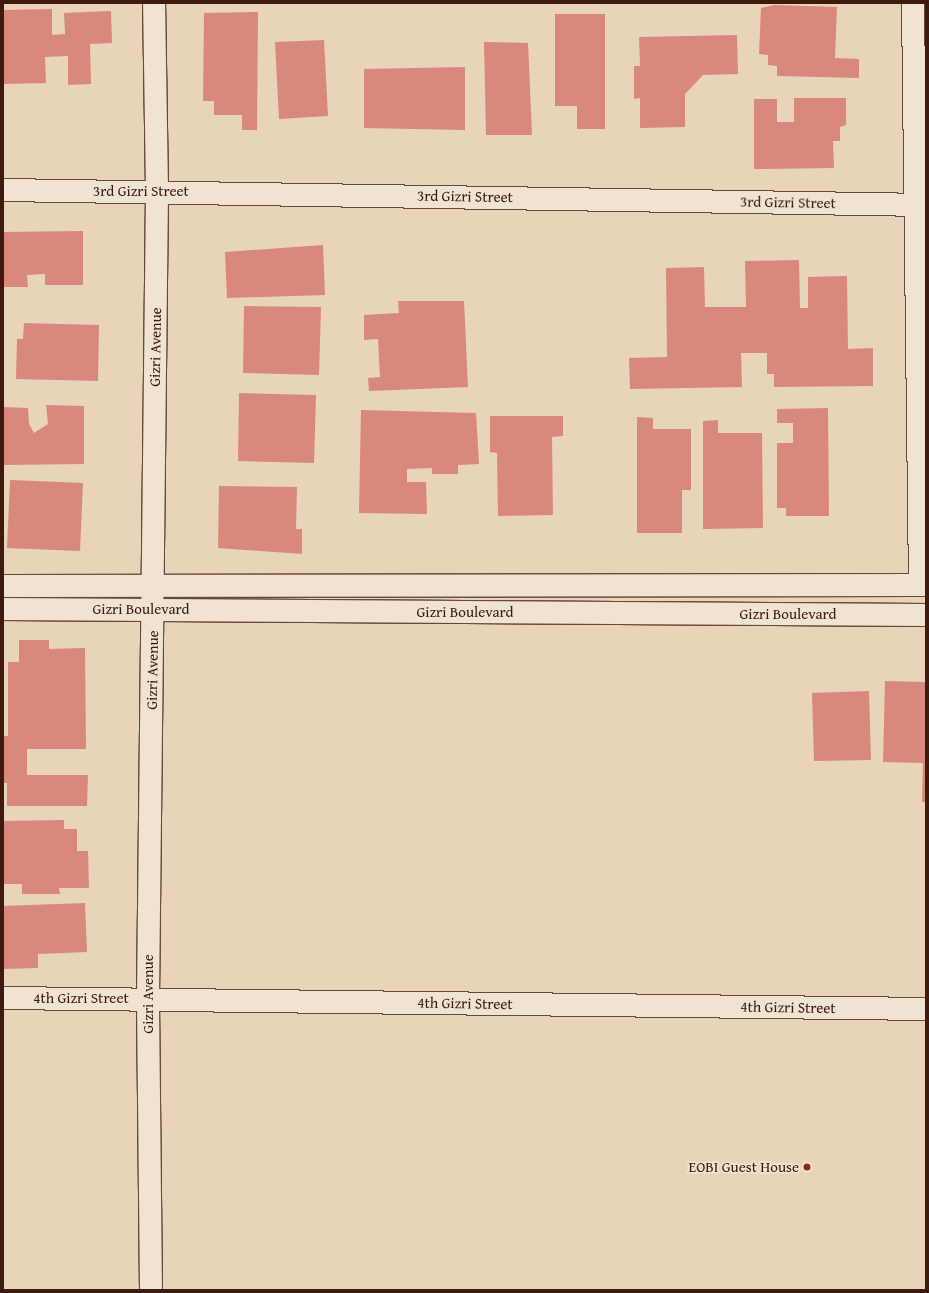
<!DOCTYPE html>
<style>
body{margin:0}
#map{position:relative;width:929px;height:1293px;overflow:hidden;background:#e8d4b8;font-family:"Gentium Book Plus",serif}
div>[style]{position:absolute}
.building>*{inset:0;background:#d8897b}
.roads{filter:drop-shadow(1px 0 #684838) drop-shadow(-1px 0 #684838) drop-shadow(0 1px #684838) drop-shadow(0 -1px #684838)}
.street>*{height:22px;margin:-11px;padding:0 11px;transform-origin:11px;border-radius:11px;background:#f0e3d1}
.secondary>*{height:22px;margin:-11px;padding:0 11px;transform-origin:11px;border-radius:11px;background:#f0e3d1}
.dots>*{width:11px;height:11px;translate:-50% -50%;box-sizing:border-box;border:2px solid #f0e3d1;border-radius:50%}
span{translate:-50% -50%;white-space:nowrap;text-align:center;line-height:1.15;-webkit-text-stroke:3.5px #f0e3d1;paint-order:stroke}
.street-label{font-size:15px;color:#3d1a0d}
.poi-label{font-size:15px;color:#3d1a0d}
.right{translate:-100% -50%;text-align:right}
.frame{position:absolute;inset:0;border:4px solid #3d1a0d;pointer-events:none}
</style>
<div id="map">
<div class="building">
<div style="clip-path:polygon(774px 5px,837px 7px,835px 58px,859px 59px,859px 78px,777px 76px,777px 66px,768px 65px,768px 55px,759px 54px,761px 8px)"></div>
<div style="clip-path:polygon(52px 9px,52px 35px,65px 34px,64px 13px,111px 11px,112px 43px,90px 44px,91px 84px,68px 85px,68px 56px,45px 57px,46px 83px,3px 84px,3px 10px)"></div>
<div style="clip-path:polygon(258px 12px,257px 130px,242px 130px,242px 115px,214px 115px,214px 101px,203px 101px,204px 13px)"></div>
<div style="clip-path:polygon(555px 14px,605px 14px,605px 129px,577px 129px,577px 106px,555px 106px)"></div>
<div style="clip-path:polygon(737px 35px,738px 74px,703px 75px,685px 94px,685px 127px,640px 128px,640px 98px,634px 99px,634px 66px,640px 66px,639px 37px)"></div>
<div style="clip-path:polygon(324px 40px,328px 116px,279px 119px,275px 42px)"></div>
<div style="clip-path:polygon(484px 42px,528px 43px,532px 135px,486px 135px)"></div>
<div style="clip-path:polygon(465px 67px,465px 130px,364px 128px,364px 69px)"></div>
<div style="clip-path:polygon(794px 98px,846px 98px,846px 125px,840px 127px,840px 141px,833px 141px,834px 168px,754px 169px,754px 99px,777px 99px,777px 122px,794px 122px)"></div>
<div style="clip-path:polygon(83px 231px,83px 285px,45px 285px,45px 274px,27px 275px,28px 287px,4px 287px,3px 232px)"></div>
<div style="clip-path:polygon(323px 245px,325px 295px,227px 298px,225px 252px)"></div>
<div style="clip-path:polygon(799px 260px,800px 308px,808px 308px,808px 277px,847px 276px,848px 349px,873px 348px,873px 386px,774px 387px,774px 374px,767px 374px,767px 353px,741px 353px,742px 387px,630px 389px,629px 358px,667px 357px,666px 268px,704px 267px,705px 307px,746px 307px,745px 261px)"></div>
<div style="clip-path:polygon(398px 301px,464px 301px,468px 387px,369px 391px,368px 378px,380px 377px,378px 339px,364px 340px,364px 315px,399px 313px)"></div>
<div style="clip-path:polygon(244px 306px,321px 307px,319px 375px,243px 373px)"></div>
<div style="clip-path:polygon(24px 323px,99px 325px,98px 381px,16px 379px,17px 339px,23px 339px)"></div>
<div style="clip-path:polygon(239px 393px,316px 395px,314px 463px,238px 461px)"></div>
<div style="clip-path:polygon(46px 405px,84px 406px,84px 464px,3px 465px,3px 407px,28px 408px,29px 424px,34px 433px,48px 424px)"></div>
<div style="clip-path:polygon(828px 408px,829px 516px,786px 516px,786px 508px,777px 508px,777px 443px,793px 443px,793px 423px,777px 423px,777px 409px)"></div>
<div style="clip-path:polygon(361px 410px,476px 413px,479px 464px,458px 465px,458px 474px,432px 474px,432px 468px,407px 469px,407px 482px,426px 482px,427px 514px,359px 513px)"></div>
<div style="clip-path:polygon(490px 416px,563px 416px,563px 436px,552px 437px,553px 515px,498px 516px,497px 453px,490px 452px)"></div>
<div style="clip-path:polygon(637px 417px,653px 418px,653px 429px,691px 429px,691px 490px,682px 490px,682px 533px,637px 533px)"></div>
<div style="clip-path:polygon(718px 420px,718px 433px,762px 433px,763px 528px,703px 529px,703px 421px)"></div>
<div style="clip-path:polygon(10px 480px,83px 483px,80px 551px,7px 548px)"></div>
<div style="clip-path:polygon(219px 486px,297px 487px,296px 529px,302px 529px,302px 554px,218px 548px)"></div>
<div style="clip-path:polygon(19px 640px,49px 640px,49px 649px,85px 648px,86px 749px,27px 749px,27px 775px,88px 775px,87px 806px,7px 806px,7px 783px,3px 783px,3px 736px,8px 736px,8px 662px,19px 662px)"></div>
<div style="clip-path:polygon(885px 681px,926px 682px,926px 802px,922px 802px,923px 763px,883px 762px)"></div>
<div style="clip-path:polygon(869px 691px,871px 760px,814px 761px,812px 693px)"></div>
<div style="clip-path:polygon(64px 820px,64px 829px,77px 829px,77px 851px,88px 851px,89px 888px,59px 888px,60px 894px,22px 894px,22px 884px,3px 884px,3px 821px)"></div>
<div style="clip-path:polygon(85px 903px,87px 952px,38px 954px,38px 968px,3px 969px,3px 906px)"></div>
</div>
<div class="roads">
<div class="street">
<div style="left:913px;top:3px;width:581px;rotate:89.31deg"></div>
<div style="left:3px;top:190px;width:923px;rotate:0.93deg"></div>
<div style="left:3px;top:998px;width:923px;rotate:0.68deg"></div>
</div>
<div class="secondary">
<div style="left:3px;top:586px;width:923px;rotate:-0.06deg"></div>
<div style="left:3px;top:609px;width:923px;rotate:0.37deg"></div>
<div style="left:151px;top:1290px;width:292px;rotate:-90.6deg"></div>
<div style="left:148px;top:998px;width:808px;rotate:-89.36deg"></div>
<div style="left:157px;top:190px;width:187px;rotate:-90.9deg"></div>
</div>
</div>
<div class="dots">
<div style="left:807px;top:1167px;background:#8f2418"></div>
</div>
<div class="street-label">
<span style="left:141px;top:191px">3rd Gizri Street</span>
<span style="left:465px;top:196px;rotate:1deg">3rd Gizri Street</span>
<span style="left:788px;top:202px;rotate:1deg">3rd Gizri Street</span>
<span style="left:155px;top:347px;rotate:-89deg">Gizri Avenue</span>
<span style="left:141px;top:609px">Gizri Boulevard</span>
<span style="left:465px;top:612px">Gizri Boulevard</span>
<span style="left:788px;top:614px">Gizri Boulevard</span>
<span style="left:152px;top:670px;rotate:-89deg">Gizri Avenue</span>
<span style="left:148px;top:994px;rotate:-90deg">Gizri Avenue</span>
<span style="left:81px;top:998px">4th Gizri Street</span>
<span style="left:465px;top:1003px;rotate:1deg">4th Gizri Street</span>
<span style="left:788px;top:1007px;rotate:1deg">4th Gizri Street</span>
</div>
<div class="poi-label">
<span class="right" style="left:799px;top:1167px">EOBI Guest House</span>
</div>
<div class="frame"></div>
</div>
